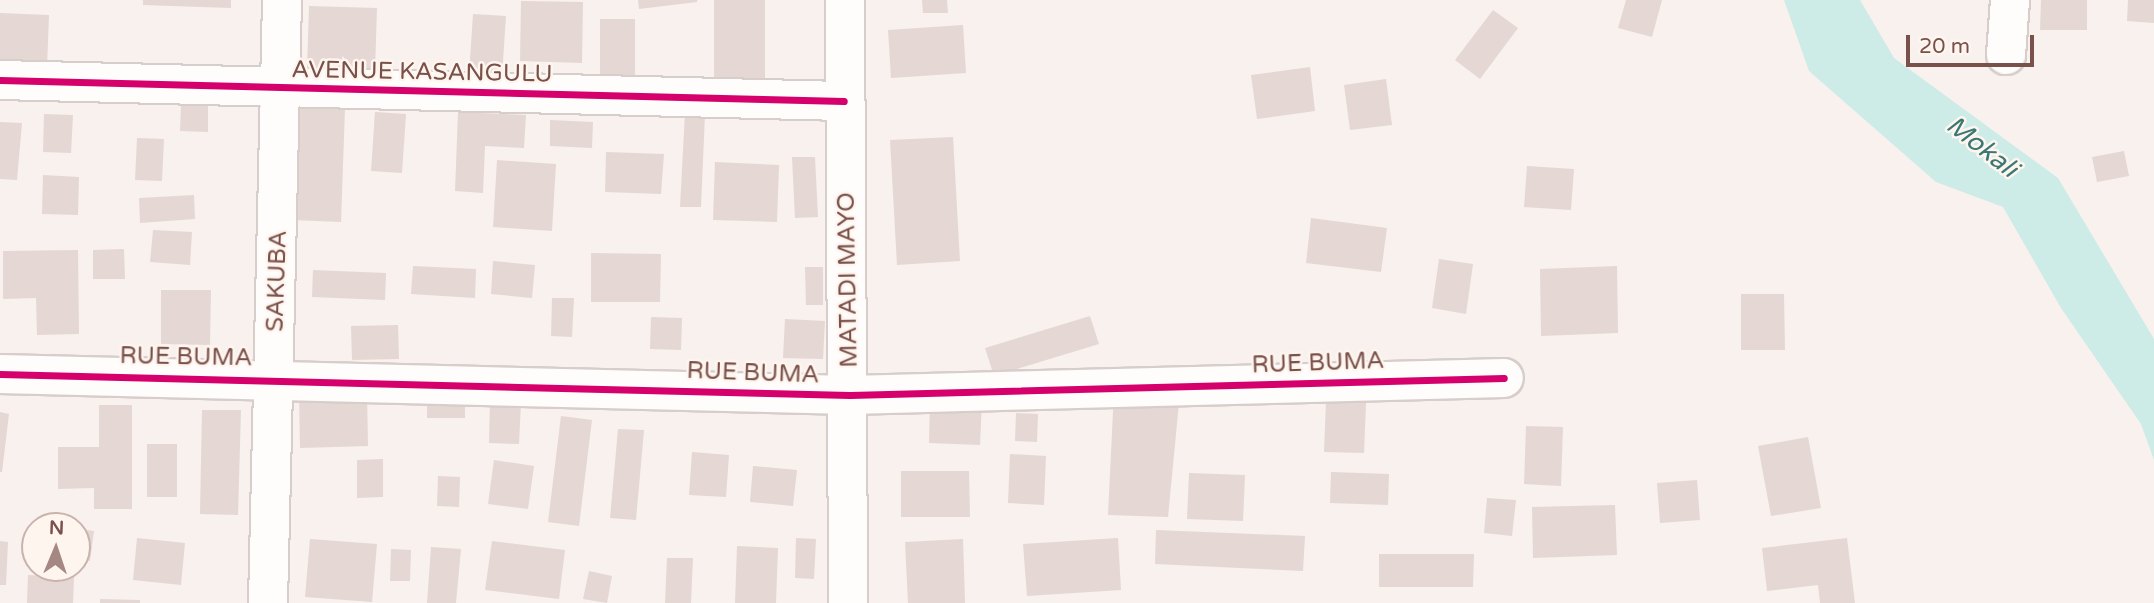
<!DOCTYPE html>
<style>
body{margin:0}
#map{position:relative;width:2154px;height:603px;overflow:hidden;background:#f8f1ed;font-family:"Varela Round",sans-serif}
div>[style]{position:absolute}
.water>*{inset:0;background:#cdebe7}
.building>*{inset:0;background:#e5d7d4}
.roads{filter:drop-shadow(2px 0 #d7cdca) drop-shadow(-2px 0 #d7cdca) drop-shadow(0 2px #d7cdca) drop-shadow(0 -2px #d7cdca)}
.minor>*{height:38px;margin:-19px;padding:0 19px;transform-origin:19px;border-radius:19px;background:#fefdfc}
.cycleway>*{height:7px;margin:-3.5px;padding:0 3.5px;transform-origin:3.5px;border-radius:3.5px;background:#d6006c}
span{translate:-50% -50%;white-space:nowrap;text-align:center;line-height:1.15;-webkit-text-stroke:5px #fff5ef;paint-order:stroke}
.street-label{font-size:24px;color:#79504a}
.water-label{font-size:26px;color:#3a7874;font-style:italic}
.north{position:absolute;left:21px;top:512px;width:70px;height:70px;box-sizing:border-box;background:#fff5ef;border:2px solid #c9b3ad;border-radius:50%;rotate:2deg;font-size:19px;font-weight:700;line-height:28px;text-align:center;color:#79504a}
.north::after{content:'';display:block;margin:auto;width:24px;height:32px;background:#a58883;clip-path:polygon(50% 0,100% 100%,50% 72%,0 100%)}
.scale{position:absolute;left:1906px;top:35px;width:128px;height:32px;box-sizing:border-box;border:4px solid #79504a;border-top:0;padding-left:9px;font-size:21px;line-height:24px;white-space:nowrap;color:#79504a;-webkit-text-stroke:5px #fff5ef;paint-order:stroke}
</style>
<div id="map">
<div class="water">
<div style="clip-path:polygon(1784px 0,1860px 0,1894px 58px,2058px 178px,2154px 339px,2154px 460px,2141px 424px,2061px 308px,2003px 207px,1936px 182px,1809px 71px)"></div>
</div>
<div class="building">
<div style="clip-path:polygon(143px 0,231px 0,231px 8px,143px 5px)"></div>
<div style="clip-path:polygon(638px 0,697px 0,697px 2px,639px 9px)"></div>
<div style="clip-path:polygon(714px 0,765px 0,765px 81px,714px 81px)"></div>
<div style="clip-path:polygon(922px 0,947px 0,948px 13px,923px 13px)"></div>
<div style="clip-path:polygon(1626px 0,1662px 0,1652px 37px,1618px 28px)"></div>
<div style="clip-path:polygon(2041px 0,2087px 0,2087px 30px,2040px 30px)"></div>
<div style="clip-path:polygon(2128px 0,2154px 0,2154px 23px,2127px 21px)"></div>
<div style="clip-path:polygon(521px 1px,583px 2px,582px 63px,520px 61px)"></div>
<div style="clip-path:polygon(309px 6px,377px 8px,375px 71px,307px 69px)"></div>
<div style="clip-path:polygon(1493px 10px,1518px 28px,1480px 79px,1455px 60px)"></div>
<div style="clip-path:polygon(0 13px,49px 15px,47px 67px,0 65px)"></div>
<div style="clip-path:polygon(473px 14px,506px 16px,502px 76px,469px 74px)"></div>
<div style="clip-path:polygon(600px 19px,635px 19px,635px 76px,600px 76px)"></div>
<div style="clip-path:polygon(963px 25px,966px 73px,891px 78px,888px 30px)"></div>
<div style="clip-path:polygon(1310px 67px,1315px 111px,1257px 119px,1251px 75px)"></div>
<div style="clip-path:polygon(1386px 79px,1392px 125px,1350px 130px,1344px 85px)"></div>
<div style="clip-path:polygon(181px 104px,208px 105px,208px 132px,180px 131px)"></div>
<div style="clip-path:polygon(295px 107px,345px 108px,341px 222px,291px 220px)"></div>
<div style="clip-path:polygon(375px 112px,406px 114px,402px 173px,371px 171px)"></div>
<div style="clip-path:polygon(458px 112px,526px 115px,524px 148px,485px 146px,483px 193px,455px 191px)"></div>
<div style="clip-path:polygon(685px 113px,705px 114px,701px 207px,680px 207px)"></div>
<div style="clip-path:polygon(44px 114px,73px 115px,71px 153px,43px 152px)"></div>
<div style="clip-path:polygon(550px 120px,593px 122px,592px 148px,550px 146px)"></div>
<div style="clip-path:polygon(0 122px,22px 123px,17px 180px,0 179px)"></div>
<div style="clip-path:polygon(953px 137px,960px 261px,897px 265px,890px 140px)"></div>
<div style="clip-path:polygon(137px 138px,164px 139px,162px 181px,135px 180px)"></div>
<div style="clip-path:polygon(2124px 151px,2129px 176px,2097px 182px,2092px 157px)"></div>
<div style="clip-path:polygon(606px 152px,664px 154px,661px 194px,605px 192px)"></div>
<div style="clip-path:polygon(792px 157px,815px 157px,818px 217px,795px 218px)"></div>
<div style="clip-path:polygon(497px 160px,556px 164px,552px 231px,493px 227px)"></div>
<div style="clip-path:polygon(715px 162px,779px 165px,777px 222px,713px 220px)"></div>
<div style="clip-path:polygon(1527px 166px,1574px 169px,1571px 210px,1524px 207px)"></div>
<div style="clip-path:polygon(43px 175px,79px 177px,78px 215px,42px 214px)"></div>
<div style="clip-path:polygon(194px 195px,195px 219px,140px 223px,139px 198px)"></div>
<div style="clip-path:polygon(1311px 218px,1387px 228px,1381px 272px,1306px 263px)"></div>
<div style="clip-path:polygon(153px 230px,192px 232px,190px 265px,150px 262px)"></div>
<div style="clip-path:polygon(124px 249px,125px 279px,93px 279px,93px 250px)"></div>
<div style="clip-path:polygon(78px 250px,79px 334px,37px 335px,36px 298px,3px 299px,3px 251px)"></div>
<div style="clip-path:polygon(591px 253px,661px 254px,660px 302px,591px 302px)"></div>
<div style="clip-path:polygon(1439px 259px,1473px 264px,1466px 314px,1432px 308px)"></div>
<div style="clip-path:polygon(493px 261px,535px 265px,532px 298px,491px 294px)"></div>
<div style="clip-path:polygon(413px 266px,476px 269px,475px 298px,411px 294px)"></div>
<div style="clip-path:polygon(1617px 266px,1618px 333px,1541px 336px,1540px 269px)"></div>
<div style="clip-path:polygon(805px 267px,823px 267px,823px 305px,806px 305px)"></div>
<div style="clip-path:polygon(313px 270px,386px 273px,385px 300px,312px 297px)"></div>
<div style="clip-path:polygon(161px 290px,211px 290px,210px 345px,161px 344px)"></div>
<div style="clip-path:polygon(1741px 294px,1784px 294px,1785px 350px,1741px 350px)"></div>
<div style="clip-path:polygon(552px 298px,574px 298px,572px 337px,551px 336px)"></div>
<div style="clip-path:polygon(1090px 316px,1099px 344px,994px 376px,985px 348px)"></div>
<div style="clip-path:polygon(651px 317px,682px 318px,681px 350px,650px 349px)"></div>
<div style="clip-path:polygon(785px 319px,825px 321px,823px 359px,783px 358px)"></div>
<div style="clip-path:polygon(398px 325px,399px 359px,352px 360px,351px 326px)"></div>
<div style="clip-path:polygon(1114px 391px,1179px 403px,1168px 517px,1108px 515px)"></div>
<div style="clip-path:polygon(367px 393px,368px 446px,300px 448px,299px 395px)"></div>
<div style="clip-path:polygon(930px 400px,982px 401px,980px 445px,929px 443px)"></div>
<div style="clip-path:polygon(427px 401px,465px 401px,465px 418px,427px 418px)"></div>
<div style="clip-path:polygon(490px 401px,521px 402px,519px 444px,489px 443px)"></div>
<div style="clip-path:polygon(1326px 401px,1366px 403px,1364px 453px,1324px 452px)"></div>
<div style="clip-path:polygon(99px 405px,132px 405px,132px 509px,94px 509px,94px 488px,58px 489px,58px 447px,99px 447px)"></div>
<div style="clip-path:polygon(202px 410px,241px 410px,238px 515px,200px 514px)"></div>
<div style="clip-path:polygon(0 412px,9px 414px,2px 472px,0 472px)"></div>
<div style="clip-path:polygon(1016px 413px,1038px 414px,1037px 442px,1015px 441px)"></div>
<div style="clip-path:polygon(561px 416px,592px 420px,579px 526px,548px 522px)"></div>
<div style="clip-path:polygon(1526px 426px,1563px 427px,1561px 486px,1524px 484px)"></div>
<div style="clip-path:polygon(618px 429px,644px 430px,636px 520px,610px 518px)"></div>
<div style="clip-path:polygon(1808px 437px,1821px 508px,1771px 516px,1758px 446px)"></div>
<div style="clip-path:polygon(147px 444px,177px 444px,177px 497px,147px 497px)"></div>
<div style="clip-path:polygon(692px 452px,729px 455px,726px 497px,689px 495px)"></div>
<div style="clip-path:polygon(1010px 454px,1046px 456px,1044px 505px,1008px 503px)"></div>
<div style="clip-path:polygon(383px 459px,383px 497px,357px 498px,357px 460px)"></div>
<div style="clip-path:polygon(494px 460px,534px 466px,528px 509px,488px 504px)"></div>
<div style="clip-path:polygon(753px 466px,797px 470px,793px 506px,750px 502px)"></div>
<div style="clip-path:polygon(901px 471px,969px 471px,970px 517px,901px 517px)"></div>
<div style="clip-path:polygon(1331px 472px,1389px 474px,1388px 505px,1330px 503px)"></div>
<div style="clip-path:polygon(1189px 473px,1245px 475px,1243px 521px,1187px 519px)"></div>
<div style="clip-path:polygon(438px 476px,460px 477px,459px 507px,437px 506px)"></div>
<div style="clip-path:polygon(1697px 480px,1700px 520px,1660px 523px,1657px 483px)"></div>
<div style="clip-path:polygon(1487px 498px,1516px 500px,1512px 536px,1484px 533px)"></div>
<div style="clip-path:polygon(1615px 505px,1617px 555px,1533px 558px,1532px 507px)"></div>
<div style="clip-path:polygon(77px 529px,94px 531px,90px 561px,77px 559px)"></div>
<div style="clip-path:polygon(1156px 530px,1305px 536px,1303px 571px,1155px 564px)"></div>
<div style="clip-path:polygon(137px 538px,185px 543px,181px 585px,133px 580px)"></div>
<div style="clip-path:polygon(796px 538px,816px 539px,814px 579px,795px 578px)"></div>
<div style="clip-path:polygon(1118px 538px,1121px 590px,1027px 596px,1023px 544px)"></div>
<div style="clip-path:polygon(1847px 538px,1855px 603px,1820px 603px,1818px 585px,1767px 591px,1762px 548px)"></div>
<div style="clip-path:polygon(310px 539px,377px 544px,372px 602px,305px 597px)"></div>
<div style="clip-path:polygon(963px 539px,965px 603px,908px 603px,905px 542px)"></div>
<div style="clip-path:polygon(0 541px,8px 542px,6px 585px,0 585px)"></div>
<div style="clip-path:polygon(492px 541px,565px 550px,559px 599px,485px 590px)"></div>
<div style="clip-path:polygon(737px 546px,778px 548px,776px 603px,735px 603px)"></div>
<div style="clip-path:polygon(431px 547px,461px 549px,456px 603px,427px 603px)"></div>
<div style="clip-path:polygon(391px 549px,411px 550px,410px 581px,390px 581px)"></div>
<div style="clip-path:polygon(1379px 554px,1474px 554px,1473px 587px,1379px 587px)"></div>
<div style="clip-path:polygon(667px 558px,693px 558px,691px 603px,665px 603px)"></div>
<div style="clip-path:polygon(589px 571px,612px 576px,607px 603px,583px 599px)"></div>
<div style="clip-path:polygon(28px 575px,74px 577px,73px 603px,27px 603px)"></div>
<div style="clip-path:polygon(100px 599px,140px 600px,140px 603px,100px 603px)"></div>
</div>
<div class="roads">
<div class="minor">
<div style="left:845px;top:0;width:603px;rotate:89.71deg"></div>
<div style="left:2006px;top:55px;width:55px;rotate:-85.8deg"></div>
<div style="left:0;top:80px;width:844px;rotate:1.43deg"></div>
<div style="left:0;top:374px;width:850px;rotate:1.42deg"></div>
<div style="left:850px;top:395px;width:654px;rotate:-1.49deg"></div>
<div style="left:268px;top:603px;width:603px;rotate:-88.67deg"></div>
</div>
</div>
<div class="cycleway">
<div style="left:0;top:80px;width:844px;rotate:1.43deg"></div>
<div style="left:0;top:374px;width:850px;rotate:1.42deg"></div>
<div style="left:850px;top:395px;width:654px;rotate:-1.49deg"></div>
</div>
<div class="street-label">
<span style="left:422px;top:72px;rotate:1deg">AVENUE KASANGULU</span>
<span style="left:848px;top:280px;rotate:-91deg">MATADI MAYO</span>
<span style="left:277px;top:281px;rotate:-88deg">SAKUBA</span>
<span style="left:186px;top:357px;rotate:1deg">RUE BUMA</span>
<span style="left:1318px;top:363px;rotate:-2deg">RUE BUMA</span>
<span style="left:753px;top:373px;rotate:2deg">RUE BUMA</span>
</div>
<div class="water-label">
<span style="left:1982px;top:147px;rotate:38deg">Mokali</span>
</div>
<div class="north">N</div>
<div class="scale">20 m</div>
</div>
